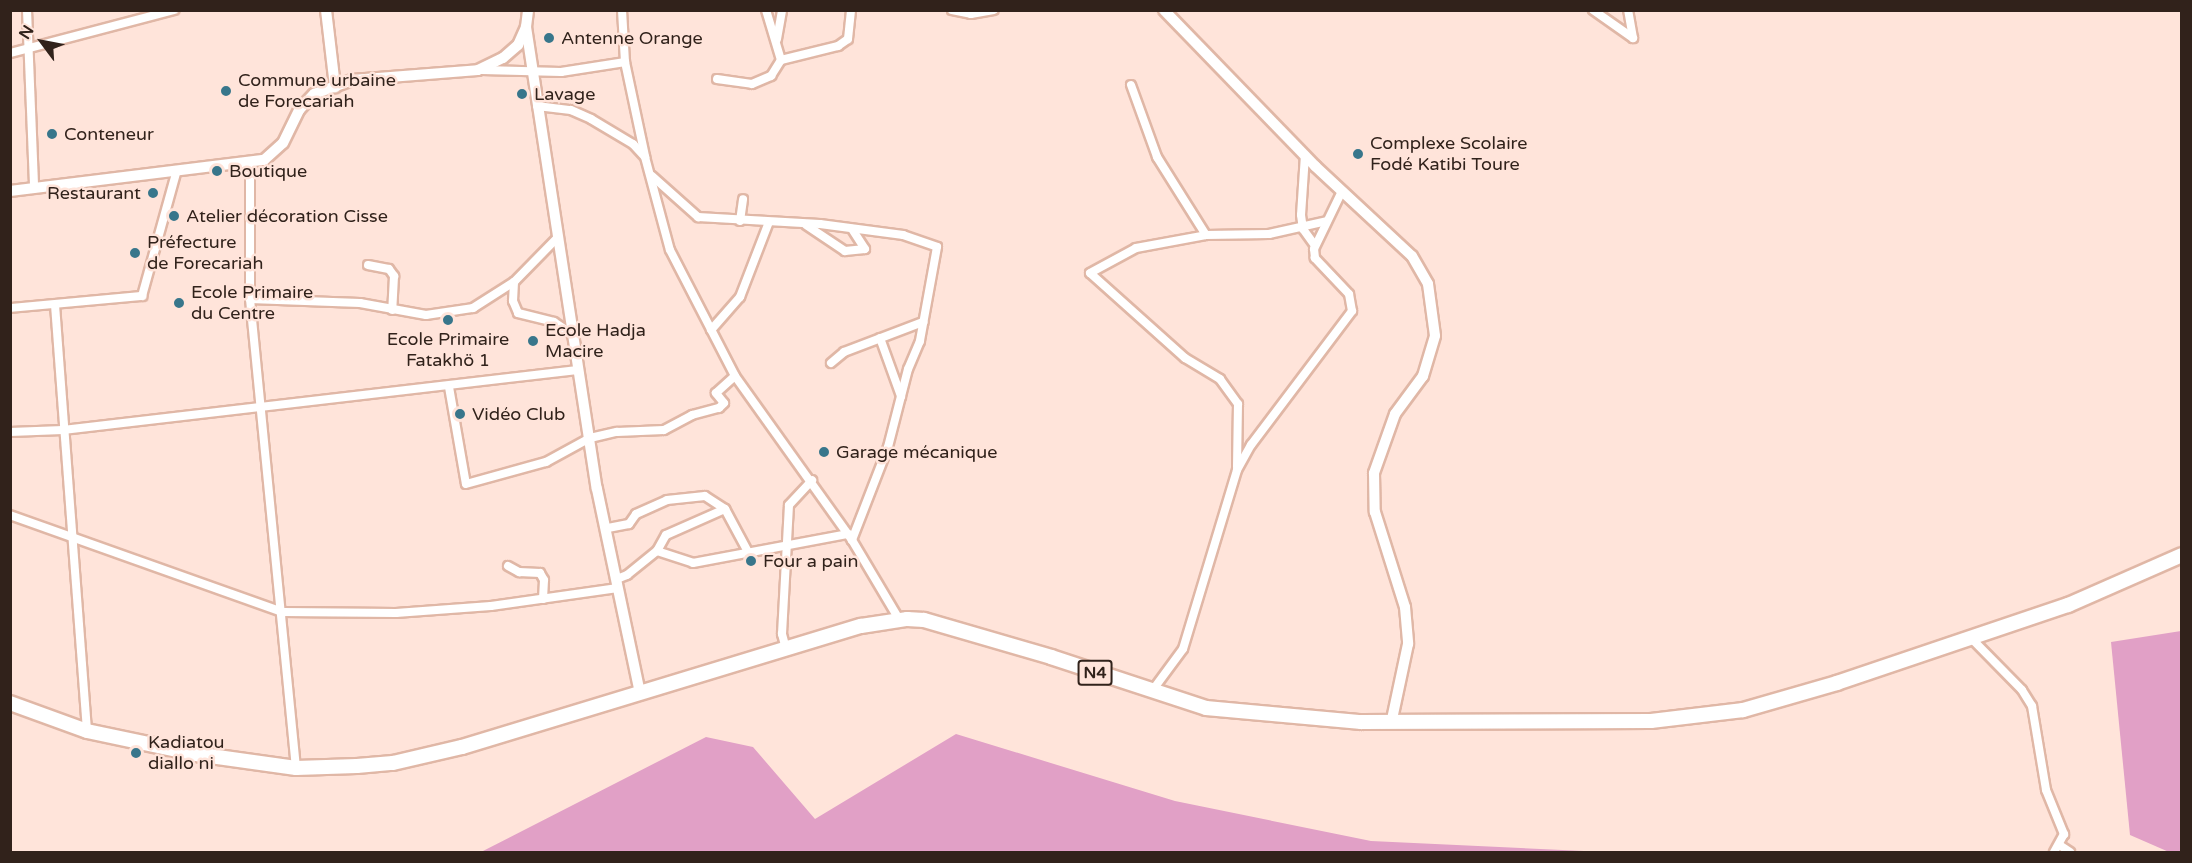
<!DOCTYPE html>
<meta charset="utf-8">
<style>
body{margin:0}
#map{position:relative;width:2192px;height:863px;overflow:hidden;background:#ffe4da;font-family:"Varela Round",sans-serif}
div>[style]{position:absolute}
.green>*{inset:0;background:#e1a0c6}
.roads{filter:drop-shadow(2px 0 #e0b7a6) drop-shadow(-2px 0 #e0b7a6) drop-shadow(0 2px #e0b7a6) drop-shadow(0 -2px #e0b7a6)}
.street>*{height:8px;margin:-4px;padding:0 4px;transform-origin:4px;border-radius:4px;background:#fff}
.secondary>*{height:10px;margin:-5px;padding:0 5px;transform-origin:5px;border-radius:5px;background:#fff}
.highway>*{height:14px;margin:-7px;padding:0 7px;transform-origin:7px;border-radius:7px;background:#fff}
.dots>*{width:16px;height:16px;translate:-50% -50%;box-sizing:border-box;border:3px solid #ffe4da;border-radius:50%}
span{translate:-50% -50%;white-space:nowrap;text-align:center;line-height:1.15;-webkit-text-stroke:5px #ffe4da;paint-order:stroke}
.shield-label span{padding:2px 4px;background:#ffe4da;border:2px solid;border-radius:4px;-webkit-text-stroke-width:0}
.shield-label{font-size:16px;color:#31221b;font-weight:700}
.poi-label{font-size:18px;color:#31221b}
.left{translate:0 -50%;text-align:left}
.right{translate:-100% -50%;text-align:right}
.frame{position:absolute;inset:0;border:12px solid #31221b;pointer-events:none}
.north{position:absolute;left:12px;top:12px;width:60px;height:60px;-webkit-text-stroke:4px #ffe4da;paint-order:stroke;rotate:302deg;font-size:16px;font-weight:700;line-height:24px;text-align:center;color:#31221b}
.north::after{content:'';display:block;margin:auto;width:21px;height:27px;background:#31221b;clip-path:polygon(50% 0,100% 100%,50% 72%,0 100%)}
</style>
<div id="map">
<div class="green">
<div style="clip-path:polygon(2181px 631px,2181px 852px,2169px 852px,2130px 835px,2111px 642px)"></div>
<div style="clip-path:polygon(956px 734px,1175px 801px,1371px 841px,1606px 852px,481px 852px,706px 737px,753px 747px,815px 819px)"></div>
</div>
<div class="roads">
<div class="street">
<div style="left:27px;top:10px;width:178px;rotate:87.7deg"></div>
<div style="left:622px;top:10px;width:52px;rotate:86.7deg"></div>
<div style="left:766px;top:10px;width:52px;rotate:73.3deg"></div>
<div style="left:952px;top:10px;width:19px;rotate:12deg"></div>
<div style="left:971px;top:14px;width:23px;rotate:-10deg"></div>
<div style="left:1593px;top:10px;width:49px;rotate:35deg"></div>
<div style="left:1633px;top:38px;width:28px;rotate:-100deg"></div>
<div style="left:777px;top:39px;width:29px;rotate:-80deg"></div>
<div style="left:10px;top:53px;width:170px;rotate:-14.7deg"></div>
<div style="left:482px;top:70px;width:79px;rotate:1.5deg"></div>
<div style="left:561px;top:72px;width:65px;rotate:-8.9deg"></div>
<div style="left:625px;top:62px;width:96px;rotate:78deg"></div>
<div style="left:717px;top:79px;width:35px;rotate:8deg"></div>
<div style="left:752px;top:84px;width:21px;rotate:-23deg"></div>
<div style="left:771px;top:76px;width:19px;rotate:-58deg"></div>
<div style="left:781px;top:60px;width:59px;rotate:-13.8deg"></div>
<div style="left:838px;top:46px;width:12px;rotate:-35deg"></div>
<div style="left:848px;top:39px;width:29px;rotate:-84deg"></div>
<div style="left:1131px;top:85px;width:77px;rotate:70.1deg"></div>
<div style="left:1157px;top:157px;width:92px;rotate:57.9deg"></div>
<div style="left:537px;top:106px;width:34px;rotate:7deg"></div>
<div style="left:571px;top:110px;width:22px;rotate:24deg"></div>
<div style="left:591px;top:119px;width:49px;rotate:30.8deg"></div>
<div style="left:633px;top:144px;width:18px;rotate:47deg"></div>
<div style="left:645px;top:157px;width:96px;rotate:75deg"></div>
<div style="left:670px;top:250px;width:142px;rotate:62.7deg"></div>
<div style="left:735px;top:376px;width:201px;rotate:54.5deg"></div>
<div style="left:852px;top:540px;width:92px;rotate:59.3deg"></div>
<div style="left:1305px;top:155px;width:60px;rotate:93.8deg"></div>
<div style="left:1301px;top:215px;width:14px;rotate:82deg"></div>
<div style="left:1303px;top:229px;width:19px;rotate:54deg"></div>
<div style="left:250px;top:165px;width:134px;rotate:90deg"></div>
<div style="left:250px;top:299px;width:471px;rotate:84.4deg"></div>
<div style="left:652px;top:176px;width:62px;rotate:41.7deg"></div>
<div style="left:698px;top:217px;width:122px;rotate:3.3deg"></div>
<div style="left:820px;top:224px;width:84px;rotate:7.5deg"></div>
<div style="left:903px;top:235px;width:36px;rotate:19deg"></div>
<div style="left:937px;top:247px;width:96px;rotate:100.3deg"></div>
<div style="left:920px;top:341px;width:30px;rotate:113deg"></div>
<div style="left:908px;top:369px;width:81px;rotate:104.4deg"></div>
<div style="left:888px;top:447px;width:100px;rotate:111.2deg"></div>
<div style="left:740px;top:221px;width:22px;rotate:-82deg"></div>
<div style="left:806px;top:225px;width:47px;rotate:33.7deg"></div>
<div style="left:845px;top:251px;width:20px;rotate:-6deg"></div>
<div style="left:865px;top:249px;width:24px;rotate:-123deg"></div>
<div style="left:368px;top:265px;width:21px;rotate:11deg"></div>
<div style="left:389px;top:269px;width:9px;rotate:54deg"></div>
<div style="left:394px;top:276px;width:34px;rotate:93deg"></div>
<div style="left:514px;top:282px;width:19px;rotate:93deg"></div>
<div style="left:513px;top:301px;width:13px;rotate:67deg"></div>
<div style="left:518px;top:313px;width:37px;rotate:14deg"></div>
<div style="left:554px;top:322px;width:23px;rotate:34deg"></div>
<div style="left:250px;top:299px;width:110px;rotate:2.1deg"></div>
<div style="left:360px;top:303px;width:67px;rotate:10.3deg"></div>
<div style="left:426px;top:315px;width:48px;rotate:-8.5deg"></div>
<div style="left:473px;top:308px;width:49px;rotate:-32.4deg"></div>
<div style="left:514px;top:282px;width:63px;rotate:-45.6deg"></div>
<div style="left:55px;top:305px;width:427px;rotate:85.7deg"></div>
<div style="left:10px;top:308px;width:133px;rotate:-5.2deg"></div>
<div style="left:142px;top:296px;width:128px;rotate:-74.5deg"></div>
<div style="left:711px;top:330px;width:44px;rotate:-48.7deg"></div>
<div style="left:740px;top:297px;width:80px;rotate:-68.9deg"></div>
<div style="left:880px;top:338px;width:62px;rotate:70.1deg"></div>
<div style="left:831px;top:363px;width:17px;rotate:-40deg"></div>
<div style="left:844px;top:352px;width:85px;rotate:-20.8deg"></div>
<div style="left:449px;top:387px;width:98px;rotate:80.1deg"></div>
<div style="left:466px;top:484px;width:83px;rotate:-15.4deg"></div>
<div style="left:546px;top:462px;width:50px;rotate:-28.6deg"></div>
<div style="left:590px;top:438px;width:28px;rotate:-13deg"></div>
<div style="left:617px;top:432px;width:47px;rotate:-2.4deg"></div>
<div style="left:664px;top:430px;width:32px;rotate:-28deg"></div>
<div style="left:692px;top:415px;width:28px;rotate:-15deg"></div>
<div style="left:719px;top:408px;width:7px;rotate:-45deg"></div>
<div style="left:724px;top:403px;width:13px;rotate:-129deg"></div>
<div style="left:716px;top:393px;width:25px;rotate:-42deg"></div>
<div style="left:10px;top:432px;width:53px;rotate:-2.2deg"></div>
<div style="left:63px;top:430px;width:518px;rotate:-6.65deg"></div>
<div style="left:1237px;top:467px;width:63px;rotate:-89.1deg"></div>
<div style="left:1238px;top:404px;width:31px;rotate:-126deg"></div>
<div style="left:1220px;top:379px;width:41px;rotate:-149deg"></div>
<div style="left:1185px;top:358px;width:127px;rotate:-138.2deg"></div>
<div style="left:1090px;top:273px;width:52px;rotate:-28.5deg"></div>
<div style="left:1136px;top:248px;width:71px;rotate:-10.5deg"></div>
<div style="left:1206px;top:235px;width:63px;rotate:-0.9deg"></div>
<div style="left:1269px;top:234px;width:59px;rotate:-12.6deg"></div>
<div style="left:10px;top:515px;width:290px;rotate:19.6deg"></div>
<div style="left:283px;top:612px;width:113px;rotate:0.5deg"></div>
<div style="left:396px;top:613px;width:95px;rotate:-4.2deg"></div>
<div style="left:491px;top:606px;width:128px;rotate:-8.1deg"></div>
<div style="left:608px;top:528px;width:21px;rotate:-11deg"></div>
<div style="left:629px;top:524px;width:12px;rotate:-55deg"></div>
<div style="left:636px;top:514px;width:34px;rotate:-24deg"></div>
<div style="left:667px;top:500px;width:38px;rotate:-6deg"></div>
<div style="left:705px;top:496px;width:24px;rotate:33deg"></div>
<div style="left:725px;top:509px;width:47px;rotate:61.8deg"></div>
<div style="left:657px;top:551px;width:38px;rotate:18deg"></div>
<div style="left:693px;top:563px;width:158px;rotate:-10.6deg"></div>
<div style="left:508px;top:566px;width:13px;rotate:29deg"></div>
<div style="left:519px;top:572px;width:21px;rotate:3deg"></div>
<div style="left:540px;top:573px;width:8px;rotate:60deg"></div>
<div style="left:544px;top:580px;width:19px;rotate:93deg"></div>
<div style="left:617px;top:579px;width:11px;rotate:-22deg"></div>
<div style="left:627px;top:575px;width:38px;rotate:-39deg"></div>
<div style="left:657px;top:551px;width:18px;rotate:-61deg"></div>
<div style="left:666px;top:535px;width:64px;rotate:-23.8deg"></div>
<div style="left:1970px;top:637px;width:74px;rotate:45.5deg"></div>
<div style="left:2022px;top:690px;width:19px;rotate:58deg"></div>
<div style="left:2032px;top:706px;width:85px;rotate:80.5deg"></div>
<div style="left:2046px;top:790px;width:48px;rotate:67.8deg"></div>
<div style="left:2064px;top:834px;width:21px;rotate:119deg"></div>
<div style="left:786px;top:649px;width:16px;rotate:-105deg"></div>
<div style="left:782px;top:634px;width:129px;rotate:-86.9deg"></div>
<div style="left:789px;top:505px;width:34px;rotate:-47deg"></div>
<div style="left:1152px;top:691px;width:52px;rotate:-53.6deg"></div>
<div style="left:1183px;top:649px;width:187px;rotate:-73.2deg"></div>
<div style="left:1237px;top:470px;width:29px;rotate:-61deg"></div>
<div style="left:1251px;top:445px;width:168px;rotate:-53deg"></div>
<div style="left:1352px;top:311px;width:17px;rotate:-100deg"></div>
<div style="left:1349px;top:294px;width:50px;rotate:-133.4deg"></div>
<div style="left:1315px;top:258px;width:9px;rotate:-96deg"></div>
<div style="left:1314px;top:249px;width:64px;rotate:-64.2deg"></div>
<div style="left:2061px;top:846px;width:11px;rotate:34deg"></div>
</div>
<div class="secondary">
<div style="left:326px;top:10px;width:78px;rotate:83.3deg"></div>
<div style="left:1164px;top:10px;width:217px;rotate:45.9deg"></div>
<div style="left:1315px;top:166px;width:132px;rotate:42.9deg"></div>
<div style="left:1412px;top:256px;width:32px;rotate:60deg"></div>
<div style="left:1428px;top:284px;width:52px;rotate:82.3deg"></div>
<div style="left:1435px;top:336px;width:42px;rotate:106.7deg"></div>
<div style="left:1423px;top:376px;width:47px;rotate:126.4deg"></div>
<div style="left:1395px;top:414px;width:63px;rotate:109.6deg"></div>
<div style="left:1374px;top:473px;width:39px;rotate:89deg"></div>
<div style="left:1375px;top:512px;width:100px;rotate:72.5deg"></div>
<div style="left:1405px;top:607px;width:37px;rotate:85deg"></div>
<div style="left:1408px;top:644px;width:77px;rotate:102deg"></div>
<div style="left:526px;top:27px;width:467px;rotate:81.3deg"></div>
<div style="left:597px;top:489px;width:208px;rotate:78.1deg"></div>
<div style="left:10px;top:191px;width:256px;rotate:-7deg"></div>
<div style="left:264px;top:160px;width:25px;rotate:-42deg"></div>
<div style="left:283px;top:143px;width:37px;rotate:-64deg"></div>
<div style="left:299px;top:110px;width:22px;rotate:-47deg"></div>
<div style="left:314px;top:94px;width:40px;rotate:-20.2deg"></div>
<div style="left:352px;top:80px;width:126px;rotate:-4.5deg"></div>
<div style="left:478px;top:70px;width:28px;rotate:-26deg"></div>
<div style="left:503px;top:58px;width:20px;rotate:-41deg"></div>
<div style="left:518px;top:45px;width:20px;rotate:-66deg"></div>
<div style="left:526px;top:27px;width:17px;rotate:-83deg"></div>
</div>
<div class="highway">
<div style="left:10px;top:703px;width:82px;rotate:20deg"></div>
<div style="left:87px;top:731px;width:111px;rotate:11.9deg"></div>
<div style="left:196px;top:754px;width:101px;rotate:8deg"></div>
<div style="left:296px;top:768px;width:61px;rotate:-1.9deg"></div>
<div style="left:357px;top:766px;width:36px;rotate:-5deg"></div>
<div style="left:393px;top:763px;width:71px;rotate:-13.1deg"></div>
<div style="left:462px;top:747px;width:417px;rotate:-16.9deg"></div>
<div style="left:861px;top:626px;width:47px;rotate:-8.7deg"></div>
<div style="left:907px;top:619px;width:17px;rotate:3deg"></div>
<div style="left:924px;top:620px;width:132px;rotate:16.2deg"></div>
<div style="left:1051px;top:657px;width:163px;rotate:18.2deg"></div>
<div style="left:1206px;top:708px;width:156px;rotate:5.2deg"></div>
<div style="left:1361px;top:722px;width:290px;rotate:-0.2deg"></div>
<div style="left:1651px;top:721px;width:93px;rotate:-6.8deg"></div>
<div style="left:1743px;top:710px;width:98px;rotate:-16deg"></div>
<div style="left:1837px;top:683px;width:244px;rotate:-18.7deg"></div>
<div style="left:2068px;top:605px;width:124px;rotate:-23.7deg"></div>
</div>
</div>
<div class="dots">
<div style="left:549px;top:38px;background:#38768b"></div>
<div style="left:226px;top:91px;background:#38768b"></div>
<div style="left:522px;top:94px;background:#38768b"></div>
<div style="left:52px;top:134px;background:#38768b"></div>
<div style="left:1358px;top:154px;background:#38768b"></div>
<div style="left:217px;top:171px;background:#38768b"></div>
<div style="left:153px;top:193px;background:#38768b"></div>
<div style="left:174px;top:216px;background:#38768b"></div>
<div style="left:135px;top:253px;background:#38768b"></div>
<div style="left:179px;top:303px;background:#38768b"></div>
<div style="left:448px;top:320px;background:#38768b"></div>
<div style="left:533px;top:341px;background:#38768b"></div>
<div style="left:460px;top:414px;background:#38768b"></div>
<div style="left:824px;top:452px;background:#38768b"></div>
<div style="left:751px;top:561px;background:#38768b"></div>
<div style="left:136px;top:753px;background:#38768b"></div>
</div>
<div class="shield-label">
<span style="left:1095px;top:673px">N4</span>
</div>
<div class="poi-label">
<span class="left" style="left:561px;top:38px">Antenne Orange</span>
<span class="left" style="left:238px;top:91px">Commune urbaine<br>de Forecariah</span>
<span class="left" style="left:534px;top:94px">Lavage</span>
<span class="left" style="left:64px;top:134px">Conteneur</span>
<span class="left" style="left:1370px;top:154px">Complexe Scolaire<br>Fodé Katibi Toure</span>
<span class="left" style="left:229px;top:171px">Boutique</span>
<span class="right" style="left:141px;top:193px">Restaurant</span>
<span class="left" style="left:186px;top:216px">Atelier décoration Cisse</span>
<span class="left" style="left:147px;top:253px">Préfecture<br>de Forecariah</span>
<span class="left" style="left:191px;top:303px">Ecole Primaire<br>du Centre</span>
<span class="left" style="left:545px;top:341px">Ecole Hadja<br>Macire</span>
<span style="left:448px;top:350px">Ecole Primaire<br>Fatakhö 1</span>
<span class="left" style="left:472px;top:414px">Vidéo Club</span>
<span class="left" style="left:836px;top:452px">Garage mécanique</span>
<span class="left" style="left:763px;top:561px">Four a pain</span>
<span class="left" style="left:148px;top:753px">Kadiatou<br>diallo ni</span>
</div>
<div class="frame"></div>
<div class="north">N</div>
</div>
